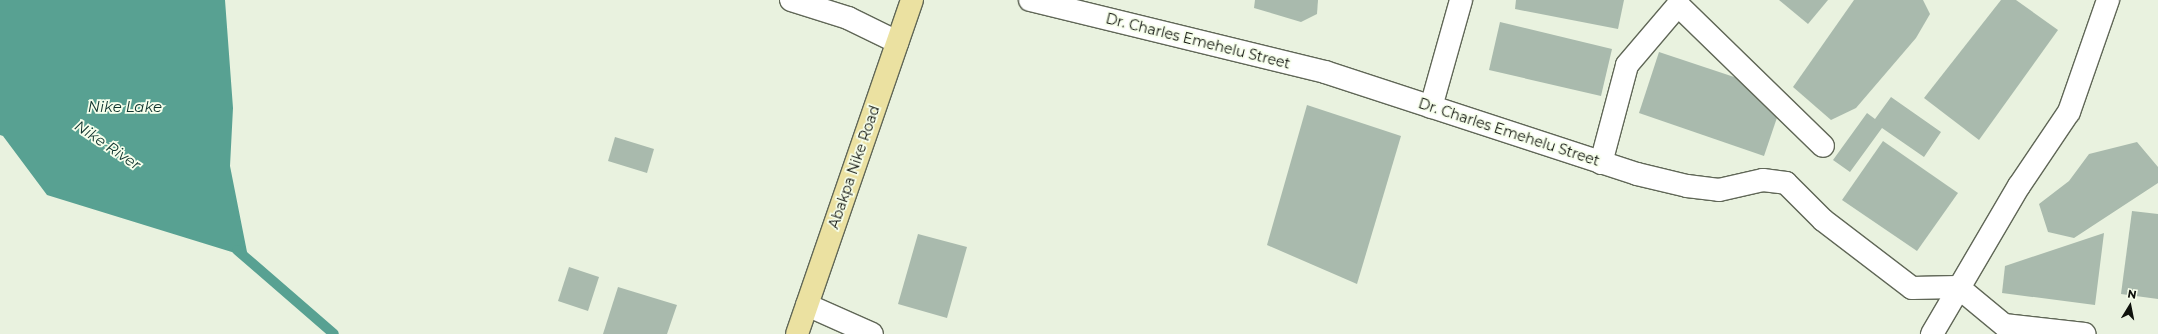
<!DOCTYPE html>
<style>
body{margin:0}
#map{position:relative;width:2158px;height:334px;overflow:hidden;background:#e9f2df;font-family:Montserrat,sans-serif}
div>[style]{position:absolute}
.water>*{inset:0;background:#58a192}
.stream>*{height:10px;margin:-5px;padding:0 5px;transform-origin:5px;border-radius:5px;background:#58a192}
.building>*{inset:0;background:#a9baad}
.roads{filter:drop-shadow(1px 0 #606757) drop-shadow(-1px 0 #606757) drop-shadow(0 1px #606757) drop-shadow(0 -1px #606757)}
.minor>*{height:22px;margin:-11px;padding:0 11px;transform-origin:11px;border-radius:11px;background:#fff}
.primary>*{height:22px;margin:-11px;padding:0 11px;transform-origin:11px;border-radius:11px;background:#ebe1a1}
span{translate:-50% -50%;white-space:nowrap;text-align:center;line-height:1.15;-webkit-text-stroke:3.5px #f7ffec;paint-order:stroke}
.street-label{font-size:14px;color:#0f120c}
.water-label{font-size:15px;color:#11352f;font-style:italic}
.north{position:absolute;left:2110px;top:286px;width:40px;height:40px;-webkit-text-stroke:3px #f7ffec;paint-order:stroke;rotate:10deg;font-size:11px;font-weight:700;line-height:16px;text-align:center;color:#0f120c}
.north::after{content:'';display:block;margin:auto;width:14px;height:18px;background:#0f120c;clip-path:polygon(50% 0,100% 100%,50% 72%,0 100%)}
</style>
<div id="map">
<div class="water">
<div style="clip-path:polygon(0 0,225px 0,233px 108px,230px 166px,248px 257px,47px 195px,3px 136px,0 135px)"></div>
</div>
<div class="stream">
<div style="left:237px;top:250px;width:128px;rotate:40.9deg"></div>
</div>
<div class="building">
<div style="clip-path:polygon(1255px 0,1318px 0,1317px 14px,1301px 22px,1254px 8px)"></div>
<div style="clip-path:polygon(1516px 0,1624px 0,1618px 29px,1515px 9px)"></div>
<div style="clip-path:polygon(1779px 0,1828px 0,1808px 24px)"></div>
<div style="clip-path:polygon(1854px 0,1923px 0,1930px 14px,1916px 38px,1856px 108px,1831px 120px,1793px 87px)"></div>
<div style="clip-path:polygon(2001px 0,2016px 0,2058px 30px,1979px 140px,1924px 98px)"></div>
<div style="clip-path:polygon(1500px 22px,1612px 49px,1601px 96px,1489px 70px)"></div>
<div style="clip-path:polygon(1659px 52px,1785px 94px,1764px 156px,1639px 113px)"></div>
<div style="clip-path:polygon(1891px 97px,1941px 132px,1924px 157px,1882px 128px,1850px 172px,1833px 160px,1867px 113px,1875px 119px)"></div>
<div style="clip-path:polygon(1307px 105px,1401px 136px,1357px 284px,1267px 245px)"></div>
<div style="clip-path:polygon(615px 137px,654px 149px,647px 173px,608px 161px)"></div>
<div style="clip-path:polygon(1883px 141px,1958px 193px,1917px 251px,1842px 200px)"></div>
<div style="clip-path:polygon(2137px 142px,2158px 167px,2158px 183px,2074px 238px,2048px 232px,2039px 204px,2069px 181px,2089px 154px)"></div>
<div style="clip-path:polygon(2132px 211px,2158px 214px,2158px 299px,2121px 294px)"></div>
<div style="clip-path:polygon(2104px 233px,2095px 305px,2002px 293px,2005px 266px)"></div>
<div style="clip-path:polygon(918px 234px,967px 247px,947px 318px,898px 304px)"></div>
<div style="clip-path:polygon(569px 267px,599px 277px,588px 311px,558px 301px)"></div>
<div style="clip-path:polygon(618px 287px,677px 305px,667px 334px,603px 334px)"></div>
</div>
<div class="roads">
<div class="minor">
<div style="left:791px;top:0;width:60px;rotate:17.5deg"></div>
<div style="left:848px;top:18px;width:55px;rotate:26.1deg"></div>
<div style="left:1030px;top:0;width:304px;rotate:13.7deg"></div>
<div style="left:1325px;top:72px;width:328px;rotate:18.1deg"></div>
<div style="left:1637px;top:174px;width:51px;rotate:13.5deg"></div>
<div style="left:1687px;top:186px;width:32px;rotate:7deg"></div>
<div style="left:1719px;top:190px;width:45px;rotate:-12.8deg"></div>
<div style="left:1763px;top:180px;width:23px;rotate:7deg"></div>
<div style="left:1786px;top:183px;width:52px;rotate:45deg"></div>
<div style="left:1823px;top:220px;width:112px;rotate:37.4deg"></div>
<div style="left:1912px;top:288px;width:46px;rotate:-1.2deg"></div>
<div style="left:1958px;top:287px;width:60px;rotate:39.6deg"></div>
<div style="left:2004px;top:325px;width:81px;rotate:6.4deg"></div>
<div style="left:1431px;top:107px;width:111px;rotate:-74.3deg"></div>
<div style="left:1601px;top:163px;width:101px;rotate:-75.1deg"></div>
<div style="left:1627px;top:65px;width:79px;rotate:-49.6deg"></div>
<div style="left:1678px;top:5px;width:202px;rotate:44.2deg"></div>
<div style="left:807px;top:305px;width:71px;rotate:24deg"></div>
<div style="left:1932px;top:334px;width:172px;rotate:-59.6deg"></div>
<div style="left:2019px;top:186px;width:89px;rotate:-56deg"></div>
<div style="left:2069px;top:112px;width:119px;rotate:-70.8deg"></div>
</div>
<div class="primary">
<div style="left:797px;top:334px;width:353px;rotate:-71deg"></div>
</div>
</div>
<div class="street-label">
<span style="left:1198px;top:41px;rotate:14deg">Dr. Charles Emehelu Street</span>
<span style="left:1509px;top:132px;rotate:18deg">Dr. Charles Emehelu Street</span>
<span style="left:854px;top:167px;rotate:-71deg">Abakpa Nike Road</span>
</div>
<div class="water-label">
<span style="left:125px;top:107px">Nike Lake</span>
<span style="left:108px;top:145px;rotate:34deg">Nike River</span>
</div>
<div class="north">N</div>
</div>
